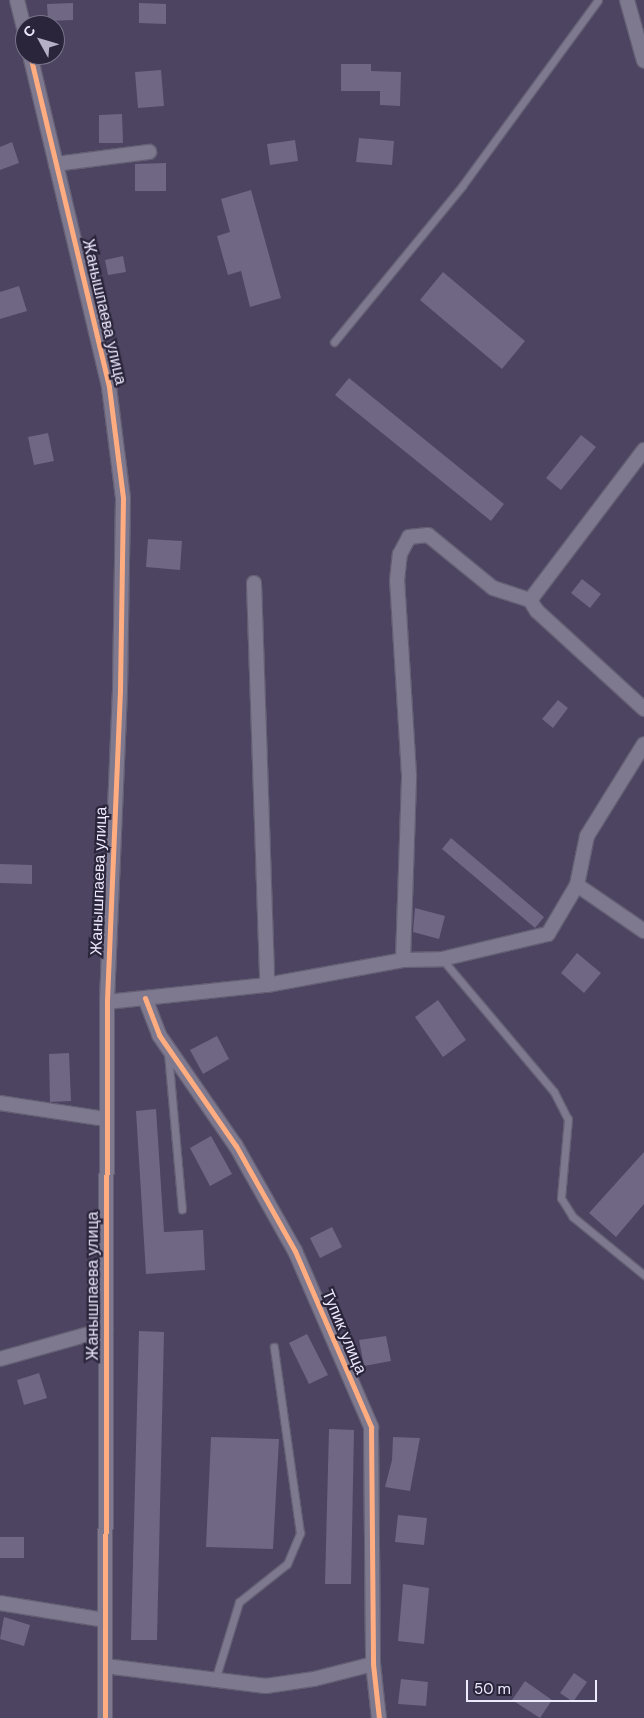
<!DOCTYPE html>
<meta charset="utf-8">
<style>
body{margin:0}
#map{position:relative;width:644px;height:1718px;overflow:hidden;background:#4c4460;font-family:"DM Sans",sans-serif}
div>[style]{position:absolute}
.building>*{inset:0;background:#6f6784}
.roads{filter:drop-shadow(1px 0 #645f74) drop-shadow(-1px 0 #645f74) drop-shadow(0 1px #645f74) drop-shadow(0 -1px #645f74)}
.lane>*{height:7px;margin:-3.5px;padding:0 3.5px;transform-origin:3.5px;border-radius:3.5px;background:#7e798e}
.street>*{height:14px;margin:-7px;padding:0 7px;transform-origin:7px;border-radius:7px;background:#7e798e}
.cycleway>*{height:5px;margin:-2.5px;padding:0 2.5px;transform-origin:2.5px;border-radius:2.5px;background:#ffac80}
span{translate:-50% -50%;white-space:nowrap;text-align:center;line-height:1.15;-webkit-text-stroke:4.5px #2b253c;paint-order:stroke}
.street-label{font-size:16px;color:#edeafd}
.north{position:absolute;left:15px;top:15px;width:50px;height:50px;box-sizing:border-box;background:#2b253c;border:1px solid #797489;border-radius:50%;rotate:309deg;font-size:14px;font-weight:700;line-height:20px;text-align:center;color:#edeafd}
.north::after{content:'';display:block;margin:auto;width:18px;height:22px;background:#b5b0c6;clip-path:polygon(50% 0,100% 100%,50% 72%,0 100%)}
.scale{position:absolute;left:466px;top:1680px;width:131px;height:22px;box-sizing:border-box;border:2px solid #edeafd;border-top:0;padding-left:6px;font-size:15px;line-height:18px;white-space:nowrap;color:#edeafd;-webkit-text-stroke:4px #2b253c;paint-order:stroke}
</style>
<div id="map">
<div class="building">
<div style="clip-path:polygon(73px 3px,73px 20px,48px 21px,47px 4px)"></div>
<div style="clip-path:polygon(139px 3px,166px 4px,166px 24px,139px 23px)"></div>
<div style="clip-path:polygon(341px 64px,371px 64px,371px 71px,401px 72px,400px 106px,380px 105px,380px 91px,341px 91px)"></div>
<div style="clip-path:polygon(161px 70px,164px 106px,138px 108px,135px 72px)"></div>
<div style="clip-path:polygon(122px 114px,123px 143px,99px 143px,99px 115px)"></div>
<div style="clip-path:polygon(359px 138px,394px 141px,392px 165px,356px 162px)"></div>
<div style="clip-path:polygon(295px 140px,298px 161px,270px 165px,267px 144px)"></div>
<div style="clip-path:polygon(12px 142px,19px 163px,0 170px,0 147px)"></div>
<div style="clip-path:polygon(166px 163px,166px 191px,135px 191px,135px 164px)"></div>
<div style="clip-path:polygon(251px 190px,281px 298px,250px 307px,241px 271px,228px 275px,217px 236px,230px 232px,221px 199px)"></div>
<div style="clip-path:polygon(123px 256px,126px 272px,108px 275px,105px 260px)"></div>
<div style="clip-path:polygon(443px 272px,525px 341px,502px 369px,420px 300px)"></div>
<div style="clip-path:polygon(19px 286px,27px 311px,0 319px,0 292px)"></div>
<div style="clip-path:polygon(349px 378px,504px 504px,491px 521px,335px 395px)"></div>
<div style="clip-path:polygon(48px 433px,54px 461px,34px 465px,28px 437px)"></div>
<div style="clip-path:polygon(581px 435px,596px 447px,561px 490px,546px 478px)"></div>
<div style="clip-path:polygon(148px 539px,182px 541px,180px 570px,146px 567px)"></div>
<div style="clip-path:polygon(582px 579px,601px 594px,590px 608px,571px 593px)"></div>
<div style="clip-path:polygon(558px 700px,568px 708px,553px 728px,542px 719px)"></div>
<div style="clip-path:polygon(451px 838px,544px 917px,535px 928px,442px 849px)"></div>
<div style="clip-path:polygon(0 864px,32px 865px,32px 884px,0 883px)"></div>
<div style="clip-path:polygon(415px 908px,445px 916px,439px 939px,413px 932px)"></div>
<div style="clip-path:polygon(577px 953px,601px 973px,584px 993px,561px 973px)"></div>
<div style="clip-path:polygon(438px 1000px,466px 1040px,443px 1057px,415px 1017px)"></div>
<div style="clip-path:polygon(217px 1036px,229px 1059px,203px 1074px,190px 1050px)"></div>
<div style="clip-path:polygon(69px 1053px,71px 1101px,50px 1102px,49px 1054px)"></div>
<div style="clip-path:polygon(156px 1109px,164px 1232px,203px 1230px,205px 1270px,146px 1274px,136px 1111px)"></div>
<div style="clip-path:polygon(211px 1136px,232px 1174px,210px 1186px,190px 1148px)"></div>
<div style="clip-path:polygon(644px 1152px,644px 1204px,616px 1237px,589px 1213px)"></div>
<div style="clip-path:polygon(332px 1227px,342px 1247px,320px 1258px,310px 1238px)"></div>
<div style="clip-path:polygon(139px 1331px,164px 1332px,157px 1640px,131px 1640px)"></div>
<div style="clip-path:polygon(307px 1334px,328px 1375px,309px 1384px,289px 1343px)"></div>
<div style="clip-path:polygon(386px 1336px,391px 1361px,364px 1366px,359px 1340px)"></div>
<div style="clip-path:polygon(39px 1373px,47px 1398px,24px 1405px,17px 1380px)"></div>
<div style="clip-path:polygon(329px 1429px,354px 1430px,351px 1584px,325px 1584px)"></div>
<div style="clip-path:polygon(211px 1437px,279px 1439px,273px 1549px,206px 1547px)"></div>
<div style="clip-path:polygon(393px 1437px,420px 1438px,410px 1491px,385px 1487px,392px 1460px)"></div>
<div style="clip-path:polygon(398px 1515px,427px 1518px,424px 1545px,395px 1542px)"></div>
<div style="clip-path:polygon(0 1537px,24px 1537px,24px 1558px,0 1558px)"></div>
<div style="clip-path:polygon(403px 1584px,429px 1588px,424px 1644px,398px 1641px)"></div>
<div style="clip-path:polygon(4px 1617px,30px 1625px,24px 1646px,0 1639px)"></div>
<div style="clip-path:polygon(574px 1673px,587px 1682px,573px 1702px,560px 1693px)"></div>
<div style="clip-path:polygon(401px 1679px,428px 1682px,426px 1706px,398px 1704px)"></div>
<div style="clip-path:polygon(525px 1681px,552px 1700px,540px 1718px,512px 1700px)"></div>
</div>
<div class="roads">
<div class="lane">
<div style="left:334px;top:342px;width:202px;rotate:-50.6deg"></div>
<div style="left:462px;top:186px;width:230px;rotate:-53.8deg"></div>
<div style="left:442px;top:959px;width:174px;rotate:49.9deg"></div>
<div style="left:554px;top:1092px;width:30px;rotate:63deg"></div>
<div style="left:568px;top:1119px;width:79px;rotate:95.1deg"></div>
<div style="left:561px;top:1198px;width:22px;rotate:58deg"></div>
<div style="left:573px;top:1217px;width:92px;rotate:39.2deg"></div>
<div style="left:168px;top:1053px;width:157px;rotate:84.9deg"></div>
<div style="left:215px;top:1680px;width:82px;rotate:-72.9deg"></div>
<div style="left:239px;top:1602px;width:61px;rotate:-38.4deg"></div>
<div style="left:287px;top:1564px;width:34px;rotate:-67deg"></div>
<div style="left:300px;top:1533px;width:188px;rotate:-98deg"></div>
</div>
<div class="street">
<div style="left:17px;top:0;width:34px;rotate:76deg"></div>
<div style="left:627px;top:0;width:63px;rotate:74.4deg"></div>
<div style="left:30px;top:55px;width:341px;rotate:76.6deg"></div>
<div style="left:109px;top:387px;width:112px;rotate:82.8deg"></div>
<div style="left:123px;top:498px;width:192px;rotate:90.9deg"></div>
<div style="left:120px;top:690px;width:312px;rotate:92.4deg"></div>
<div style="left:107px;top:1002px;width:716px;rotate:90.16deg"></div>
<div style="left:56px;top:164px;width:94px;rotate:-7.4deg"></div>
<div style="left:644px;top:450px;width:188px;rotate:127.2deg"></div>
<div style="left:530px;top:600px;width:13px;rotate:58deg"></div>
<div style="left:537px;top:611px;width:145px;rotate:42.5deg"></div>
<div style="left:254px;top:583px;width:402px;rotate:88.1deg"></div>
<div style="left:577px;top:885px;width:50px;rotate:-78.5deg"></div>
<div style="left:587px;top:836px;width:108px;rotate:-58.2deg"></div>
<div style="left:403px;top:960px;width:185px;rotate:-88.1deg"></div>
<div style="left:409px;top:775px;width:194px;rotate:-93.5deg"></div>
<div style="left:397px;top:581px;width:27px;rotate:-84deg"></div>
<div style="left:400px;top:554px;width:19px;rotate:-62deg"></div>
<div style="left:409px;top:537px;width:19px;rotate:-6deg"></div>
<div style="left:428px;top:535px;width:84px;rotate:39.2deg"></div>
<div style="left:493px;top:588px;width:39px;rotate:18deg"></div>
<div style="left:145px;top:998px;width:40px;rotate:69deg"></div>
<div style="left:159px;top:1035px;width:135px;rotate:55.3deg"></div>
<div style="left:236px;top:1146px;width:120px;rotate:60.7deg"></div>
<div style="left:295px;top:1251px;width:192px;rotate:66.6deg"></div>
<div style="left:371px;top:1427px;width:237px;rotate:89.5deg"></div>
<div style="left:373px;top:1664px;width:54px;rotate:83.7deg"></div>
<div style="left:107px;top:1002px;width:161px;rotate:-6.1deg"></div>
<div style="left:267px;top:985px;width:138px;rotate:-10.4deg"></div>
<div style="left:403px;top:960px;width:39px;rotate:-1deg"></div>
<div style="left:442px;top:959px;width:109px;rotate:-13.3deg"></div>
<div style="left:548px;top:934px;width:57px;rotate:-59.4deg"></div>
<div style="left:577px;top:885px;width:81px;rotate:34.5deg"></div>
<div style="left:0;top:1103px;width:107px;rotate:8.6deg"></div>
<div style="left:0;top:1359px;width:110px;rotate:-15.8deg"></div>
<div style="left:0;top:1603px;width:106px;rotate:9.2deg"></div>
<div style="left:105px;top:1666px;width:162px;rotate:7.1deg"></div>
<div style="left:266px;top:1686px;width:49px;rotate:-8.3deg"></div>
<div style="left:314px;top:1679px;width:61px;rotate:-14.3deg"></div>
</div>
</div>
<div class="cycleway">
<div style="left:30px;top:55px;width:341px;rotate:76.6deg"></div>
<div style="left:109px;top:387px;width:112px;rotate:82.8deg"></div>
<div style="left:123px;top:498px;width:192px;rotate:90.9deg"></div>
<div style="left:120px;top:690px;width:312px;rotate:92.4deg"></div>
<div style="left:107px;top:1002px;width:716px;rotate:90.16deg"></div>
<div style="left:145px;top:998px;width:40px;rotate:69deg"></div>
<div style="left:159px;top:1035px;width:135px;rotate:55.3deg"></div>
<div style="left:236px;top:1146px;width:120px;rotate:60.7deg"></div>
<div style="left:295px;top:1251px;width:192px;rotate:66.6deg"></div>
<div style="left:371px;top:1427px;width:237px;rotate:89.5deg"></div>
<div style="left:373px;top:1664px;width:54px;rotate:83.7deg"></div>
</div>
<div class="street-label">
<span style="left:104px;top:312px;rotate:77deg">Жанышпаева улица</span>
<span style="left:99px;top:881px;rotate:-88deg">Жанышпаева улица</span>
<span style="left:93px;top:1286px;rotate:-90deg">Жанышпаева улица</span>
<span style="left:344px;top:1332px;rotate:67deg">Тупик улица</span>
</div>
<div class="north">С</div>
<div class="scale">50 m</div>
</div>
